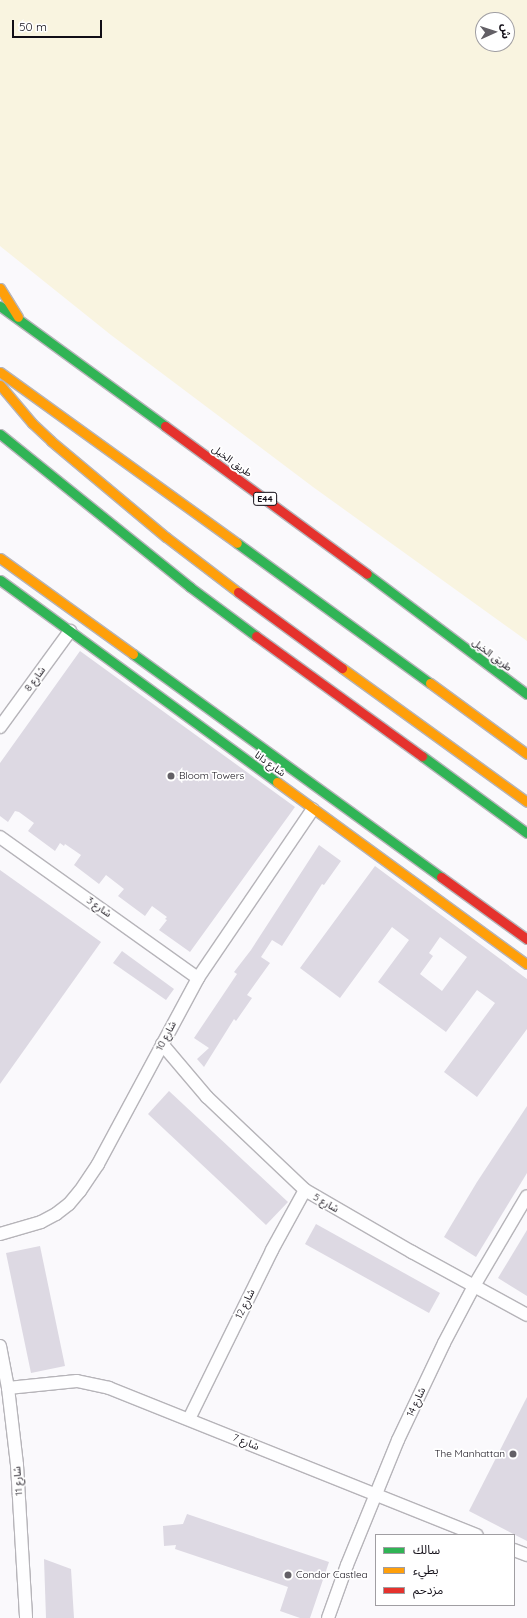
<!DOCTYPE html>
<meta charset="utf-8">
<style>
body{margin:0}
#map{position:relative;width:527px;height:1618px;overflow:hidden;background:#faf9fc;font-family:Quicksand,"Noto Sans Arabic",sans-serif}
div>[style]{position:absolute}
.sand>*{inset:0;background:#f9f4e0}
.building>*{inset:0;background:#ddd9e3}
.roads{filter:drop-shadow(1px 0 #b6b4b9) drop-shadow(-1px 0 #b6b4b9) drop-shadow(0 1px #b6b4b9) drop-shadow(0 -1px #b6b4b9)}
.street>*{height:12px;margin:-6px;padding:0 6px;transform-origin:6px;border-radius:6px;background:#fefeff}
.fast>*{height:9px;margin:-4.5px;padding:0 4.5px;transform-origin:4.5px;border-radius:4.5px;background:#30b455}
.slow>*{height:9px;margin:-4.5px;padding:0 4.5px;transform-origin:4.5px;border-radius:4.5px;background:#ff9f0a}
.jam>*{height:9px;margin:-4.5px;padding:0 4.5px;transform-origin:4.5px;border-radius:4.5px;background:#e5322d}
.dots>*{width:11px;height:11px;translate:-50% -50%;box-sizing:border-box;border:2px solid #fff;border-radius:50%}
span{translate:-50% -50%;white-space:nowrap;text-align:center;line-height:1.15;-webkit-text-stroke:3.5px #fff;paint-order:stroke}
.shield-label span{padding:1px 3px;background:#fff;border:1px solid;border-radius:3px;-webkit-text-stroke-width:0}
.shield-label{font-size:9px;color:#110d16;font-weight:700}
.street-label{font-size:10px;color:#110d16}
.poi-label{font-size:10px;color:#110d16}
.left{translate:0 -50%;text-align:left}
.right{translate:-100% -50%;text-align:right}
.legend{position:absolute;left:375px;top:1534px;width:140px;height:72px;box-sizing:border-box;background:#fff;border:1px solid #a09ea2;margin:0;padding:5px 7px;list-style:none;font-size:12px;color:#110d16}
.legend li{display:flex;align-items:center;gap:8px;height:20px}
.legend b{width:20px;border:1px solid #a09ea2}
.north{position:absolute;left:475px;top:12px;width:40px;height:40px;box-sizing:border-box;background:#fff;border:1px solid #a09ea2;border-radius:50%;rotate:87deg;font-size:11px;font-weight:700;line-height:16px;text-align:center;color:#110d16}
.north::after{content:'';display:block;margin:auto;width:14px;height:18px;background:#636066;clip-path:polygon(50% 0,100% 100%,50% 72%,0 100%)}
.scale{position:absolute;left:12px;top:20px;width:90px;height:18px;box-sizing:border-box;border:2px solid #110d16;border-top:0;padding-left:5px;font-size:12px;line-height:14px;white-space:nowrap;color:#110d16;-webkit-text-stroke:3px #fff;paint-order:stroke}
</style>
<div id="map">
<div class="sand">
<div style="clip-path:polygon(evenodd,0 0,527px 0,527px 641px,313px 487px,111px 335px,0 246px,0 0,483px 20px,507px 20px,507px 44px,483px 44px,483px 20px)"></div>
</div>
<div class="building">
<div style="clip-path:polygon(80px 651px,295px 807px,190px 952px,159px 930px,167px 920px,165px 919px,167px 917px,152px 906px,145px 916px,118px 896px,124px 889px,106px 875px,99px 884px,74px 865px,81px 855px,65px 844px,64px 846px,60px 843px,55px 851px,28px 831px,34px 823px,19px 812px,15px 811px,8px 822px,0 816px,0 763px)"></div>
<div style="clip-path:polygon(319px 845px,341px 861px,324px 885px,322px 884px,282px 946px,272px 940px,261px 957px,270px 963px,247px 995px,252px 998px,236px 1021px,234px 1019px,204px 1067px,197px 1059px,209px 1048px,194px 1038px,237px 974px,234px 972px,251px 950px)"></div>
<div style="clip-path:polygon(evenodd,375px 866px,527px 979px,527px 1029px,477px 1097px,444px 1072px,495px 1003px,477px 990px,446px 1032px,378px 982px,409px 940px,392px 927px,340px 998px,300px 968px,375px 866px,440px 937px,467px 957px,442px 991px,420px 974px,433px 956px,429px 953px,440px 937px)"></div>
<div style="clip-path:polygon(0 870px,101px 942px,0 1084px)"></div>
<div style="clip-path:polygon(122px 951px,174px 989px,166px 1000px,113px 963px)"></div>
<div style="clip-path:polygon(169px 1091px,288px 1202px,266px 1225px,148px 1114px)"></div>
<div style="clip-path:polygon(527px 1106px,527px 1173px,476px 1257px,444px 1237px,477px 1182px)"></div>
<div style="clip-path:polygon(316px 1224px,440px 1293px,429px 1313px,305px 1244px)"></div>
<div style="clip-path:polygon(527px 1230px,527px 1296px,498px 1278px)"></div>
<div style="clip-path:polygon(40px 1246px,65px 1366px,31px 1373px,6px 1253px)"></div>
<div style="clip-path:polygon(527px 1397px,527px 1541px,469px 1511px)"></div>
<div style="clip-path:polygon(187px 1514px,329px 1562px,310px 1618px,300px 1618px,280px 1611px,288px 1587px,175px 1549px,176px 1545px,164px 1546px,163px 1526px,183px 1524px)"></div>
<div style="clip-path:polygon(44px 1559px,71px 1569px,74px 1618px,46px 1618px)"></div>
</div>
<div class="roads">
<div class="street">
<div style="left:0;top:727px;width:119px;rotate:-53.9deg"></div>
<div style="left:0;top:837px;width:243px;rotate:35.5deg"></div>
<div style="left:162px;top:1044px;width:70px;rotate:49.7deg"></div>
<div style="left:207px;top:1097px;width:135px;rotate:43.5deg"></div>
<div style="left:305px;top:1190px;width:124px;rotate:30.1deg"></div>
<div style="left:412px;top:1252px;width:131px;rotate:28.7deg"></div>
<div style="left:0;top:1234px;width:43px;rotate:-16.3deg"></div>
<div style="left:41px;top:1222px;width:17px;rotate:-28deg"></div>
<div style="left:56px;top:1214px;width:16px;rotate:-38deg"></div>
<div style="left:69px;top:1204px;width:17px;rotate:-50deg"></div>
<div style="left:80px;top:1191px;width:32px;rotate:-56deg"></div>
<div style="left:98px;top:1164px;width:211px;rotate:-61.7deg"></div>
<div style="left:198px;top:978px;width:204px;rotate:-55.8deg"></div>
<div style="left:0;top:1346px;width:43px;rotate:79.2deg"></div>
<div style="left:8px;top:1388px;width:78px;rotate:83.3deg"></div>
<div style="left:17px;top:1465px;width:153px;rotate:86.6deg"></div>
<div style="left:8px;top:1388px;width:69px;rotate:-5.8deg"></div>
<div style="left:77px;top:1381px;width:33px;rotate:12deg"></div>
<div style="left:109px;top:1388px;width:396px;rotate:21.8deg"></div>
<div style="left:189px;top:1419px;width:188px;rotate:-63.8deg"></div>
<div style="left:272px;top:1250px;width:68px;rotate:-61.2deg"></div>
<div style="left:514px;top:1550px;width:14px;rotate:21deg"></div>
<div style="left:328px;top:1618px;width:56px;rotate:-70.3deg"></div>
<div style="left:347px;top:1565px;width:135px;rotate:-67.8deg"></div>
<div style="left:398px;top:1440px;width:107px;rotate:-64.6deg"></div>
<div style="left:444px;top:1343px;width:64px;rotate:-62.2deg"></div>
<div style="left:474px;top:1286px;width:104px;rotate:-59.5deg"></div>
</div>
<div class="fast">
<div style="left:0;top:306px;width:204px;rotate:36deg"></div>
<div style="left:0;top:434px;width:244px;rotate:38.8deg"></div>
<div style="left:190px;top:587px;width:82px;rotate:36.6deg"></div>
<div style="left:237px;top:543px;width:238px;rotate:36deg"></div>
<div style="left:367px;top:574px;width:200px;rotate:36.9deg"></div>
<div style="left:0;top:580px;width:343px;rotate:36.1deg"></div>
<div style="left:133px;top:654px;width:380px;rotate:35.9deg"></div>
<div style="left:422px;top:756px;width:130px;rotate:36.3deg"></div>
</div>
<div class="slow">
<div style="left:0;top:288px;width:34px;rotate:58deg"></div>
<div style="left:0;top:372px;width:292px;rotate:35.8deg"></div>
<div style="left:0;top:385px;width:50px;rotate:49.9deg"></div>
<div style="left:32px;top:423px;width:26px;rotate:43deg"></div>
<div style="left:51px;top:441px;width:150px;rotate:39.9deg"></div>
<div style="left:166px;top:537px;width:91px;rotate:37.4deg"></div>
<div style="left:0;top:558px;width:164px;rotate:35.8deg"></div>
<div style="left:342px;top:668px;width:228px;rotate:35.9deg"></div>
<div style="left:430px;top:683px;width:120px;rotate:36.2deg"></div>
<div style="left:277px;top:782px;width:309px;rotate:36.1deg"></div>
</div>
<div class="jam">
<div style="left:165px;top:426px;width:250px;rotate:36.2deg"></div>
<div style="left:238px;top:592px;width:129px;rotate:36.2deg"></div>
<div style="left:256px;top:636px;width:205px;rotate:35.9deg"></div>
<div style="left:441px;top:877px;width:106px;rotate:35.8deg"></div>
</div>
</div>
<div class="dots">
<div style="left:171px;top:776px;background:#636066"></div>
<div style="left:513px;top:1454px;background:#636066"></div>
<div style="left:288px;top:1575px;background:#636066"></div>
</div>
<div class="shield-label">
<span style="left:265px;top:499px">E44</span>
</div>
<div class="street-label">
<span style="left:232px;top:461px;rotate:36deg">طريق الخيل</span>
<span style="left:492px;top:655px;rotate:37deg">طريق الخيل</span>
<span style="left:35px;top:679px;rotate:-54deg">شارع 8</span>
<span style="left:270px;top:764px;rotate:36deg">شارع دانا</span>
<span style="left:99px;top:907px;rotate:35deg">شارع 3</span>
<span style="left:166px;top:1036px;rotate:-62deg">شارع 10</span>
<span style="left:326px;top:1203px;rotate:30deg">شارع 5</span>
<span style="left:245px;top:1304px;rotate:-64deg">شارع 12</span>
<span style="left:416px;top:1402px;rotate:-65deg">شارع 14</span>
<span style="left:246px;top:1442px;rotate:22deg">شارع 7</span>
<span style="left:18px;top:1481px;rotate:-94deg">شارع 11</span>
</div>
<div class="poi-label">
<span class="left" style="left:179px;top:776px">Bloom Towers</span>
<span class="right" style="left:505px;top:1454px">The Manhattan</span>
<span class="left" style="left:296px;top:1575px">Condor Castlea</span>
</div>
<ul class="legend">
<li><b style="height:5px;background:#30b455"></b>سالك</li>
<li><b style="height:5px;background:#ff9f0a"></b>بطيء</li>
<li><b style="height:5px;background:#e5322d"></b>مزدحم</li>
</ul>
<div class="north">ش</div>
<div class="scale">50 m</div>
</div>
